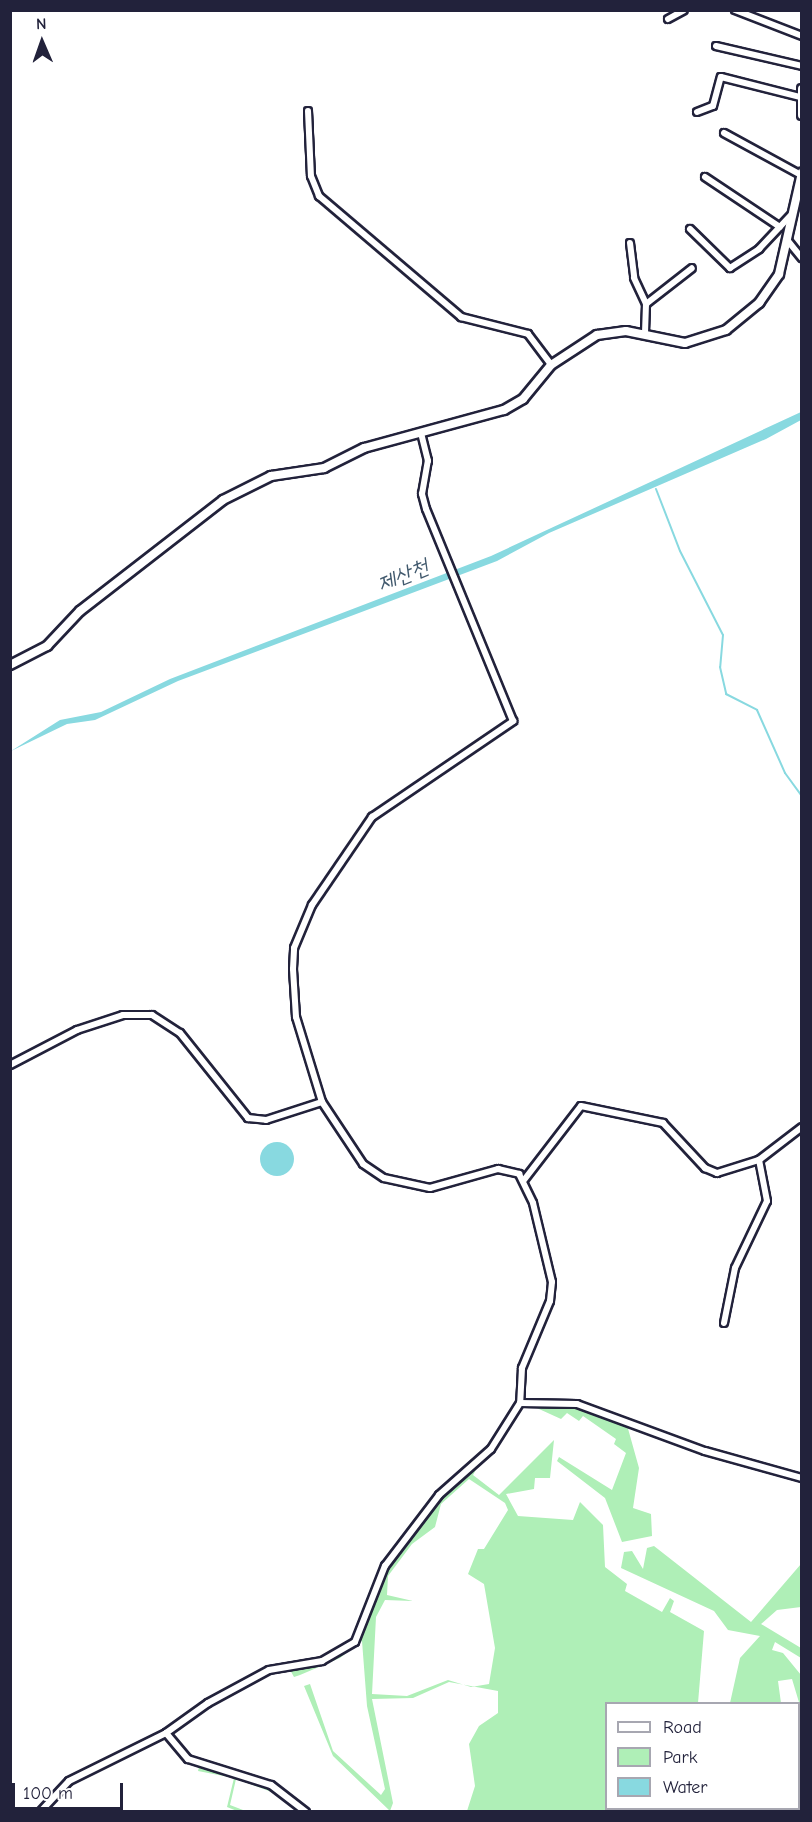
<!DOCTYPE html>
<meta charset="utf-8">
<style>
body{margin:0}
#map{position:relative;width:812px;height:1822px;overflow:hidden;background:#fff;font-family:"Comic Neue","Poor Story",sans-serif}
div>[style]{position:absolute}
.green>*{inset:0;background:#afefb7}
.water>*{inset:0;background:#88d9e0}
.round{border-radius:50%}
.stream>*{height:2px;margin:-1px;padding:0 1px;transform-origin:1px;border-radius:1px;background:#88d9e0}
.roads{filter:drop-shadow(2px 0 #22223b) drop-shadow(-2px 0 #22223b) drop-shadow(0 2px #22223b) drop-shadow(0 -2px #22223b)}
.minor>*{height:6px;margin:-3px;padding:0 3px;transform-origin:3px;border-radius:3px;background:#fff}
.tertiary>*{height:8px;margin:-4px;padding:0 4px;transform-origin:4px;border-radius:4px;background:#fff}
span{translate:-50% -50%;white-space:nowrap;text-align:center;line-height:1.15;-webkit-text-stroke:6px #fff;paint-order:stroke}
.water-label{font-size:22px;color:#41596d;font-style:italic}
.frame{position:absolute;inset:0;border:12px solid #22223b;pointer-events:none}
.legend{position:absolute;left:605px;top:1702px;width:195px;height:108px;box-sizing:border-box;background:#fff;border:2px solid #a7a7b1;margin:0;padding:8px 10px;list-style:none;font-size:18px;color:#22223b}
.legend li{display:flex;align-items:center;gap:12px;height:30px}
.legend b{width:30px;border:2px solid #a7a7b1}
.north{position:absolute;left:12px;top:12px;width:60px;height:60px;-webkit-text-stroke:4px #fff;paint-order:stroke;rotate:358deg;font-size:16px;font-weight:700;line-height:24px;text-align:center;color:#22223b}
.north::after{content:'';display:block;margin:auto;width:21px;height:27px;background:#22223b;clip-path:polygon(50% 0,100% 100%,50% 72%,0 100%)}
.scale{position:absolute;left:12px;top:1783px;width:111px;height:27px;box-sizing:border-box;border:3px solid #22223b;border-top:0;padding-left:8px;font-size:18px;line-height:21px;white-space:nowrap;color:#22223b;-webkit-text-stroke:4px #fff;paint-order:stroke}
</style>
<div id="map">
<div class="green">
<div style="clip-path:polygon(528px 1404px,577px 1406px,627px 1425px,639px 1468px,633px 1508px,651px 1514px,652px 1536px,622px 1542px,605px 1498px,557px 1461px,559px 1457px,612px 1490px,626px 1453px,614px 1444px,616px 1439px,583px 1416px,579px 1421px,567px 1413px,561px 1419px)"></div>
<div style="clip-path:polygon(evenodd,554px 1440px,550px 1478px,535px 1478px,534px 1489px,506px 1494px,518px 1516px,573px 1520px,580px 1502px,603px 1525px,605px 1567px,627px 1584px,625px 1591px,662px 1612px,670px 1598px,674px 1601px,670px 1612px,704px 1631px,698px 1703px,606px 1704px,606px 1808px,627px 1811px,467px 1811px,475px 1786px,469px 1744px,479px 1726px,498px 1713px,498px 1691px,449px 1682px,413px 1698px,372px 1699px,393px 1803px,390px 1811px,333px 1756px,304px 1686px,310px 1684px,333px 1751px,381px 1795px,385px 1789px,367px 1706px,362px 1641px,340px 1658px,300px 1675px,294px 1677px,289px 1668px,323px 1663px,356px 1643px,391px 1562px,441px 1497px,479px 1464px,473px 1475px,499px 1495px,554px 1440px,469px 1479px,505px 1503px,508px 1510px,484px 1549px,478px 1549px,468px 1574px,484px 1584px,495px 1648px,489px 1684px,471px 1687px,448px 1680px,407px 1696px,372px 1694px,376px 1617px,385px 1600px,413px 1601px,387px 1595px,388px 1576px,412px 1544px,435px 1527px,441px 1504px,469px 1479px)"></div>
<div style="clip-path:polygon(654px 1546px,751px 1622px,801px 1564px,801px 1607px,777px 1610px,761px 1624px,801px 1648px,801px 1658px,775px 1642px,772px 1650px,783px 1653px,801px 1675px,801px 1709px,792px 1679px,778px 1681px,781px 1703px,730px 1703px,740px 1658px,760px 1636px,728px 1630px,714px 1611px,621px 1568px,624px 1552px,632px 1551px,643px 1569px,647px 1548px)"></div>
<div style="clip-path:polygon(199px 1767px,263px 1783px,285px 1797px,236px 1779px,230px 1805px,243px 1810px,237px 1811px,227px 1807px,234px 1778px,198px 1771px)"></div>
</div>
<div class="water">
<div style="clip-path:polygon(801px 412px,801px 420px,766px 439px,549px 533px,497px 561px,178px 681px,95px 720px,67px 724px,11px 751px,60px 720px,101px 712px,170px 679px,491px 556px)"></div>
<div class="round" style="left:260px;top:1142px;width:34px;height:34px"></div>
</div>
<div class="stream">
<div style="left:656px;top:489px;width:66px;rotate:68.8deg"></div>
<div style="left:680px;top:551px;width:94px;rotate:62.9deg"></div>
<div style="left:723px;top:635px;width:32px;rotate:95deg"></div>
<div style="left:720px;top:667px;width:28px;rotate:77deg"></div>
<div style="left:726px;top:694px;width:35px;rotate:27deg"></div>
<div style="left:757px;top:710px;width:69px;rotate:66deg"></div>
<div style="left:785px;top:773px;width:29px;rotate:54deg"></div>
</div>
<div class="roads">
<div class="minor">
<div style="left:735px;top:10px;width:72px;rotate:21.2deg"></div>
<div style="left:668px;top:19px;width:18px;rotate:-29deg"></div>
<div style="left:716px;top:46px;width:88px;rotate:13.1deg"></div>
<div style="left:308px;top:111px;width:65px;rotate:87.4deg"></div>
<div style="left:311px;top:176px;width:22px;rotate:68deg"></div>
<div style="left:319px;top:196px;width:187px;rotate:40.4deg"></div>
<div style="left:461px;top:317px;width:69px;rotate:14.2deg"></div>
<div style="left:528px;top:334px;width:39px;rotate:53deg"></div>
<div style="left:697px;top:112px;width:17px;rotate:-21deg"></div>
<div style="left:713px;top:106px;width:30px;rotate:-75deg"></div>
<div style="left:721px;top:77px;width:81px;rotate:14.2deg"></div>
<div style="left:724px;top:133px;width:88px;rotate:28.6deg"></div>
<div style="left:705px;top:177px;width:90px;rotate:33.7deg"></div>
<div style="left:690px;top:229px;width:56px;rotate:44.3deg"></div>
<div style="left:730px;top:268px;width:35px;rotate:-33deg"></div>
<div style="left:759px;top:249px;width:45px;rotate:-46.8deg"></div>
<div style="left:788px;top:241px;width:22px;rotate:51deg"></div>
<div style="left:630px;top:243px;width:35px;rotate:83deg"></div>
<div style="left:634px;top:278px;width:29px;rotate:65deg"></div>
<div style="left:646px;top:304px;width:30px;rotate:92deg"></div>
<div style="left:646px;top:304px;width:58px;rotate:-38deg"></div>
<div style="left:10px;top:1065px;width:76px;rotate:-27.6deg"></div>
<div style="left:77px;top:1030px;width:48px;rotate:-18.1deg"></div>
<div style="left:123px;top:1015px;width:29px"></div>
<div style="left:152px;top:1015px;width:33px;rotate:33deg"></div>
<div style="left:180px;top:1033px;width:109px;rotate:51.3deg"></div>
<div style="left:248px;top:1118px;width:18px;rotate:6deg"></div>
<div style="left:266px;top:1120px;width:59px;rotate:-17.8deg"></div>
<div style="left:322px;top:1102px;width:74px;rotate:56.5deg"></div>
<div style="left:363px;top:1164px;width:25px;rotate:34deg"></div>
<div style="left:384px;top:1178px;width:47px;rotate:12.3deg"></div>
<div style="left:430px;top:1188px;width:71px;rotate:-15.6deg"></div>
<div style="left:498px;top:1169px;width:22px;rotate:13deg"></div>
<div style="left:519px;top:1174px;width:32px;rotate:64deg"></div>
<div style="left:533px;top:1203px;width:81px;rotate:76.5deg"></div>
<div style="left:552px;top:1282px;width:19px;rotate:96deg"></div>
<div style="left:550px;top:1301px;width:73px;rotate:112.7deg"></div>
<div style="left:522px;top:1368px;width:35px;rotate:93deg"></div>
<div style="left:322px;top:1102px;width:89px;rotate:-107deg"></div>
<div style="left:296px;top:1017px;width:48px;rotate:-93.6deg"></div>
<div style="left:293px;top:969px;width:21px;rotate:-87deg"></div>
<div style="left:294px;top:948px;width:47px;rotate:-67.3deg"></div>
<div style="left:312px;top:905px;width:107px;rotate:-55.7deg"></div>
<div style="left:372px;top:817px;width:171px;rotate:-34.2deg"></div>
<div style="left:513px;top:721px;width:229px;rotate:-112.3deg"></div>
<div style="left:426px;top:509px;width:16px;rotate:-105deg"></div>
<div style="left:422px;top:494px;width:34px;rotate:-80deg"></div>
<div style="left:428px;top:461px;width:29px;rotate:-104deg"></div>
<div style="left:524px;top:1180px;width:93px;rotate:-52.4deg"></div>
<div style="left:581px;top:1106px;width:84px;rotate:11.7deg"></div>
<div style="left:663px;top:1123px;width:62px;rotate:47deg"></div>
<div style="left:705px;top:1168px;width:13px;rotate:23deg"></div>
<div style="left:717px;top:1173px;width:44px;rotate:-17.2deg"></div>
<div style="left:759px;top:1160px;width:54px;rotate:-37.5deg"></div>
<div style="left:724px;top:1323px;width:56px;rotate:-78.7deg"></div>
<div style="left:735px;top:1268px;width:74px;rotate:-64.5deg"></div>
<div style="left:767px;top:1201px;width:42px;rotate:-101deg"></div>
<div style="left:166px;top:1733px;width:34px;rotate:50deg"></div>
<div style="left:188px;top:1759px;width:87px;rotate:17.4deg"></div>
<div style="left:271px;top:1785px;width:44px;rotate:37.6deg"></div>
<div style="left:798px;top:1794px;width:4px;rotate:14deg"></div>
<div style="left:40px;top:1812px;width:42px;rotate:-46.9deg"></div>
<div style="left:69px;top:1781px;width:108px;rotate:-26.3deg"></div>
<div style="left:166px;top:1733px;width:52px;rotate:-35.5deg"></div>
<div style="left:208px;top:1703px;width:69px;rotate:-28.4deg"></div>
<div style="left:269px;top:1670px;width:54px;rotate:-9.6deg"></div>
<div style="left:322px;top:1661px;width:38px;rotate:-30deg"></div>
<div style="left:355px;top:1642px;width:82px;rotate:-68.5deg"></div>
<div style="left:385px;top:1566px;width:89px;rotate:-52.7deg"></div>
<div style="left:439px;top:1495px;width:69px;rotate:-41.5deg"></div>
<div style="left:491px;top:1449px;width:54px;rotate:-57.8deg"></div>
<div style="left:520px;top:1403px;width:57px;rotate:1deg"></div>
<div style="left:577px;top:1404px;width:136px;rotate:20.2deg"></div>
<div style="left:705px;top:1451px;width:101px;rotate:15.6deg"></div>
<div style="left:630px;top:1812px;width:4px;rotate:-76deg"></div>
</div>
<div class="tertiary">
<div style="left:802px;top:89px;width:26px;rotate:90deg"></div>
<div style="left:10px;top:665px;width:42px;rotate:-27.2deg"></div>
<div style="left:47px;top:646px;width:48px;rotate:-46.7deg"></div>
<div style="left:80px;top:611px;width:181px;rotate:-37.8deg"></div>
<div style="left:223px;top:500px;width:54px;rotate:-26.6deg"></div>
<div style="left:271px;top:476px;width:54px;rotate:-8.6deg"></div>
<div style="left:324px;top:468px;width:45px;rotate:-26.6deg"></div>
<div style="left:364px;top:448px;width:145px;rotate:-15.2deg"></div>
<div style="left:504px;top:410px;width:22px;rotate:-30deg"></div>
<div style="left:523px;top:399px;width:44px;rotate:-50.5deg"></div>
<div style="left:551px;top:365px;width:55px;rotate:-33.1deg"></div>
<div style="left:597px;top:335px;width:29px;rotate:-8deg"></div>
<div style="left:626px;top:331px;width:60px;rotate:11.5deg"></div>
<div style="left:685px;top:343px;width:43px;rotate:-17.6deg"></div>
<div style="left:726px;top:330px;width:43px;rotate:-39.3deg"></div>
<div style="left:759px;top:303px;width:35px;rotate:-55deg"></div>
<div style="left:779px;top:274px;width:104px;rotate:-77.2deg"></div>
</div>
</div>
<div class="water-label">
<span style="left:403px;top:576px;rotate:-22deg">제산천</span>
</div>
<div class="frame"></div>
<ul class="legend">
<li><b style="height:8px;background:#fff"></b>Road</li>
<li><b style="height:16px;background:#afefb7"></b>Park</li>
<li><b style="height:16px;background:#88d9e0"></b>Water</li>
</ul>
<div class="north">N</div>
<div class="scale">100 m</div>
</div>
